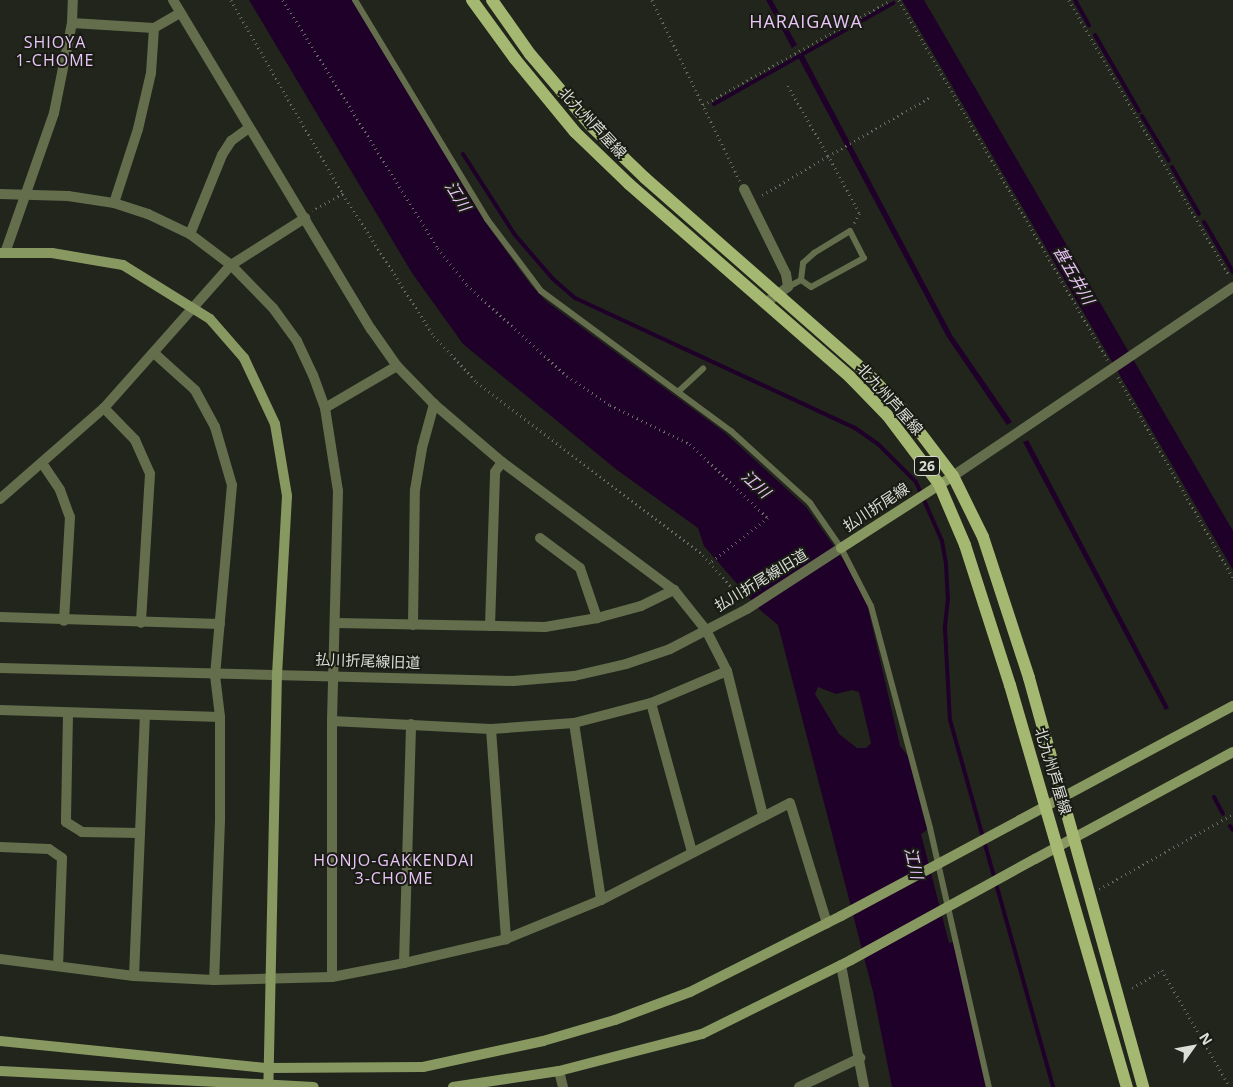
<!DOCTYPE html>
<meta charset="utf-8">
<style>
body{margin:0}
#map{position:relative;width:1233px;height:1087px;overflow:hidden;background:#22251c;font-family:"Open Sans","Noto Sans JP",sans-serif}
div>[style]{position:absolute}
.water>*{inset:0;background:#1e0029}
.stream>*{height:4px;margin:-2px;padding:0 2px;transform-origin:2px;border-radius:2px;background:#1e0029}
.path>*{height:2.5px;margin-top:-1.25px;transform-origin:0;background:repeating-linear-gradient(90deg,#696c64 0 1px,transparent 0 5px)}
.lane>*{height:6px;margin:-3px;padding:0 3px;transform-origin:3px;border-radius:3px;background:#646e4c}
.street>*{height:10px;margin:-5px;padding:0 5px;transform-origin:5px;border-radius:5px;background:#646e4c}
.secondary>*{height:10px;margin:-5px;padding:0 5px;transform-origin:5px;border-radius:5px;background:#889861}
.primary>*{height:12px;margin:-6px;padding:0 6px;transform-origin:6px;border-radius:6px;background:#a5b871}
.secondary-bridge>*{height:10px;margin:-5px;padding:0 5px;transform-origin:5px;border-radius:5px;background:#889861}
span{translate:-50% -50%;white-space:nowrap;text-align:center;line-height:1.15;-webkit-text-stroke:4px #191c13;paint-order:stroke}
.shield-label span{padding:1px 4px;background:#191c13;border:1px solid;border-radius:4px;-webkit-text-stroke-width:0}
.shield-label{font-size:14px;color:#dbddd7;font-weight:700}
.street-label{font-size:15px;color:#dbddd7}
.neighbourhood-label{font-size:16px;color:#e9c4f8;letter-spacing:1px}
.water-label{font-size:16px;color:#ebc3fb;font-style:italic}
.quarter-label{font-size:18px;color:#e9c4f8;letter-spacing:1px}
.north{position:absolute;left:1168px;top:1022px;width:50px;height:50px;-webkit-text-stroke:4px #191c13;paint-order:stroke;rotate:58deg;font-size:14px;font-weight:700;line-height:20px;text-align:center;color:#dbddd7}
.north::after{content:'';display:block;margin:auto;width:18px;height:22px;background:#dbddd7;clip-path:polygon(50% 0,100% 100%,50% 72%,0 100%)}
</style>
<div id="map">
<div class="water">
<div style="clip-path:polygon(evenodd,249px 0,352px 0,484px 220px,530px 284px,547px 302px,724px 432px,806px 507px,843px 559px,867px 604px,900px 746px,908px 756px,927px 830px,921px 834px,949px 943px,954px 942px,987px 1087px,892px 1087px,873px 992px,778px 625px,760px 610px,704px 546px,698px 528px,617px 470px,463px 344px,412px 273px,249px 0,818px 687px,836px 694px,852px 690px,859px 692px,871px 743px,866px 748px,857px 748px,839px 734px,815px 694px,818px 687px)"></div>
<div style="clip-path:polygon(766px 0,772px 0,797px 45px,792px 48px)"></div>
<div style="clip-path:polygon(902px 0,924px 0,1233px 531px,1233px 570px)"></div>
<div style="clip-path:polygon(803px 54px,952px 335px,1012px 422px,1007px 425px,947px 337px,798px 57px)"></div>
<div style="clip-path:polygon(1028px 440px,1169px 708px,1165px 710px,1023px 442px)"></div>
</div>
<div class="stream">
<div style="left:1075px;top:0;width:29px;rotate:61deg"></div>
<div style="left:1095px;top:35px;width:88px;rotate:59.9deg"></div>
<div style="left:714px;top:104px;width:206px;rotate:-29.4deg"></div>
<div style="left:1142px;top:116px;width:52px;rotate:59deg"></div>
<div style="left:463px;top:154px;width:96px;rotate:57.3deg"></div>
<div style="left:515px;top:235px;width:58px;rotate:49.2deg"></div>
<div style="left:553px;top:279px;width:29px;rotate:41deg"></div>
<div style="left:575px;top:298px;width:309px;rotate:24.9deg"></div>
<div style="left:855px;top:428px;width:29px;rotate:35deg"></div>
<div style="left:879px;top:445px;width:52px;rotate:45deg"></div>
<div style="left:916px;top:482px;width:64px;rotate:66.2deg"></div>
<div style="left:942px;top:541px;width:23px;rotate:80deg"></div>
<div style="left:946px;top:564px;width:34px;rotate:87deg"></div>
<div style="left:948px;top:598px;width:31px;rotate:96deg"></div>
<div style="left:945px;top:629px;width:91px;rotate:86.9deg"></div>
<div style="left:950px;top:720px;width:381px;rotate:74.3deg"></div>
<div style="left:1172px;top:167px;width:54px;rotate:60.1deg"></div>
<div style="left:1204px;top:222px;width:58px;rotate:59.9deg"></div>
<div style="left:1214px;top:797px;width:19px;rotate:62deg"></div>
<div style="left:1230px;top:826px;width:5px;rotate:53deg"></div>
</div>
<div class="path">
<div style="left:231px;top:0;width:224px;rotate:60deg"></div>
<div style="left:343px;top:194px;width:35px;rotate:151deg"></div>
<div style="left:283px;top:0;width:292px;rotate:58deg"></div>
<div style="left:438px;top:248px;width:47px;rotate:51.9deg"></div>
<div style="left:467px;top:285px;width:135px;rotate:42.3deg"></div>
<div style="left:567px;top:376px;width:52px;rotate:34deg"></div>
<div style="left:610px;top:405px;width:89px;rotate:26deg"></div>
<div style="left:690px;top:444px;width:108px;rotate:43.5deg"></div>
<div style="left:768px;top:518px;width:72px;rotate:142.3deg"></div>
<div style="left:652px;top:0;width:201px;rotate:64.1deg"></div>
<div style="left:899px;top:0;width:416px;rotate:59.9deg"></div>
<div style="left:1069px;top:0;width:320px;rotate:59.8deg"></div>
<div style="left:703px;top:105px;width:215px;rotate:-29.2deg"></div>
<div style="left:343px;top:194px;width:169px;rotate:57.3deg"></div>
<div style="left:434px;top:336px;width:63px;rotate:46.9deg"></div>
<div style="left:477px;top:382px;width:285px;rotate:37.4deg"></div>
<div style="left:703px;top:555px;width:59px;rotate:48.4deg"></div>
<div style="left:762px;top:195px;width:77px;rotate:-30.6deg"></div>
<div style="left:828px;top:156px;width:82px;rotate:-120deg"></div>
<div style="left:854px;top:223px;width:11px;rotate:-63deg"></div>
<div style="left:859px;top:213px;width:65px;rotate:-118.5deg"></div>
<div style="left:828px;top:156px;width:118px;rotate:-30deg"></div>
<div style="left:1118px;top:377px;width:232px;rotate:60.2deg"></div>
<div style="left:1099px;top:889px;width:154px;rotate:-29.2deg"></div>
<div style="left:1132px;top:988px;width:35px;rotate:-31deg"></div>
<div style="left:1162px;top:970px;width:135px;rotate:59.8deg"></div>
</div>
<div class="lane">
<div style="left:355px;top:0;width:256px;rotate:58.9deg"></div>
<div style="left:487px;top:219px;width:90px;rotate:53.1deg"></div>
<div style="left:541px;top:291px;width:236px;rotate:36.4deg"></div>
<div style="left:731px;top:431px;width:107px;rotate:42.3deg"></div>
<div style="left:810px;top:503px;width:55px;rotate:55.4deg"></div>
<div style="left:841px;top:548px;width:65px;rotate:62.7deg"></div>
<div style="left:871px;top:606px;width:230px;rotate:75.1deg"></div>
<div style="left:930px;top:828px;width:266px;rotate:77.2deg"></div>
<div style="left:788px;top:287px;width:15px;rotate:-28deg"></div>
<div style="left:801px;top:280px;width:17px;rotate:-83deg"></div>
<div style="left:803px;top:263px;width:15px;rotate:-42deg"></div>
<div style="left:814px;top:253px;width:42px;rotate:-31.4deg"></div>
<div style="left:850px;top:231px;width:30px;rotate:63deg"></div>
<div style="left:864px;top:258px;width:60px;rotate:151.3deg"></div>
<div style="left:811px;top:287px;width:12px;rotate:-145deg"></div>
<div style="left:679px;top:391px;width:33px;rotate:-43deg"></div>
</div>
<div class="street">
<div style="left:173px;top:0;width:384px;rotate:59deg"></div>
<div style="left:371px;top:329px;width:45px;rotate:54.9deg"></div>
<div style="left:397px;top:366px;width:53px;rotate:45.8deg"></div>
<div style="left:434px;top:404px;width:89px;rotate:40.5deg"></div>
<div style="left:502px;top:462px;width:214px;rotate:36.7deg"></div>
<div style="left:674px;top:590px;width:51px;rotate:51.3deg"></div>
<div style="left:706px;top:630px;width:46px;rotate:62.9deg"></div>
<div style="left:727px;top:671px;width:148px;rotate:76deg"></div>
<div style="left:72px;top:23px;width:82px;rotate:3.5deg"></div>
<div style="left:154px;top:28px;width:30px;rotate:-30deg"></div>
<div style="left:744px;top:189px;width:95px;rotate:63.7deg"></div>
<div style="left:786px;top:274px;width:13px;rotate:81deg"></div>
<div style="left:788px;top:287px;width:28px;rotate:145deg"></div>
<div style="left:0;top:194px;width:68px;rotate:1.7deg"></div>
<div style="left:68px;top:196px;width:47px;rotate:8.7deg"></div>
<div style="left:114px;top:203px;width:36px;rotate:18deg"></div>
<div style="left:148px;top:214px;width:47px;rotate:25.5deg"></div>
<div style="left:190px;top:234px;width:51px;rotate:37.1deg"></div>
<div style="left:231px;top:265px;width:60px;rotate:45.7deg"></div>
<div style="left:273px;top:308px;width:41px;rotate:54deg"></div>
<div style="left:297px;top:341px;width:38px;rotate:65deg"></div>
<div style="left:313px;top:375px;width:35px;rotate:70deg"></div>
<div style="left:325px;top:408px;width:84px;rotate:81.1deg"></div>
<div style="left:338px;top:491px;width:230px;rotate:91.5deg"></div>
<div style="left:332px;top:721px;width:256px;rotate:90deg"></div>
<div style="left:114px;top:203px;width:78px;rotate:-72deg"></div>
<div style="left:138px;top:129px;width:57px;rotate:-76.9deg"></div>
<div style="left:151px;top:73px;width:45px;rotate:-86.2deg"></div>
<div style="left:190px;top:234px;width:85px;rotate:-67.9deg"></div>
<div style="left:222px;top:155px;width:17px;rotate:-57deg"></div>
<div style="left:231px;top:141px;width:22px;rotate:-36deg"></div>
<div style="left:5px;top:253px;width:148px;rotate:-70.7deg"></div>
<div style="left:54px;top:113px;width:92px;rotate:-78.7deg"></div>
<div style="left:72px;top:23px;width:23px;rotate:-88deg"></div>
<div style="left:154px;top:353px;width:55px;rotate:42.1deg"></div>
<div style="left:195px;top:390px;width:42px;rotate:61.6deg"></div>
<div style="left:215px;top:427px;width:60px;rotate:73.7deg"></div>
<div style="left:232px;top:485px;width:191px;rotate:95.1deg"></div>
<div style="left:215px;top:675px;width:42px;rotate:83.2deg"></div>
<div style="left:220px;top:717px;width:103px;rotate:90deg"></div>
<div style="left:220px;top:820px;width:160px;rotate:92.1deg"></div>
<div style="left:104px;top:408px;width:45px;rotate:45.9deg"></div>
<div style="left:135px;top:440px;width:37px;rotate:66deg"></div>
<div style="left:150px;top:474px;width:149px;rotate:93.5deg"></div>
<div style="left:325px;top:408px;width:83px;rotate:-30.3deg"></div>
<div style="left:42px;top:463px;width:32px;rotate:56deg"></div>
<div style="left:60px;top:490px;width:29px;rotate:70deg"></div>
<div style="left:70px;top:517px;width:104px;rotate:93.3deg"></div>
<div style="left:953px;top:476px;width:338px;rotate:-34deg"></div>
<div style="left:0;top:499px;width:138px;rotate:-41.2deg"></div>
<div style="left:104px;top:408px;width:191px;rotate:-48.4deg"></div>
<div style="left:231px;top:265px;width:88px;rotate:-32.4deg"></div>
<div style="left:540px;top:538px;width:50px;rotate:36.9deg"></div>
<div style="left:580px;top:568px;width:53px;rotate:71.2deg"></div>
<div style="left:0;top:617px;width:220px;rotate:1.8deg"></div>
<div style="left:336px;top:623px;width:209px;rotate:1.1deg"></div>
<div style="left:545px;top:627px;width:53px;rotate:-9.8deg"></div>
<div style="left:597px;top:618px;width:46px;rotate:-15.3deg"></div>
<div style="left:641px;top:606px;width:37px;rotate:-26deg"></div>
<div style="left:413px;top:625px;width:135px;rotate:-89.2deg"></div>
<div style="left:415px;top:490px;width:43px;rotate:-80.5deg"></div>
<div style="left:422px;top:448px;width:46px;rotate:-74.7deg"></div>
<div style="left:490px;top:626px;width:154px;rotate:-88.1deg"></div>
<div style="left:495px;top:472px;width:12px;rotate:-55deg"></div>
<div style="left:0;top:668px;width:513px;rotate:1.45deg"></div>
<div style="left:513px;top:681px;width:61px;rotate:-4.7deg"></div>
<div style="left:574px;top:676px;width:53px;rotate:-13deg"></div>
<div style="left:626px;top:664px;width:46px;rotate:-18.8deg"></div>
<div style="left:670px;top:649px;width:87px;rotate:-27.5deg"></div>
<div style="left:747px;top:609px;width:112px;rotate:-33deg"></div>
<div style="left:651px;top:703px;width:155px;rotate:74.6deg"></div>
<div style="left:0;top:710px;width:220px;rotate:1.8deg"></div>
<div style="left:68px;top:714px;width:108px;rotate:91.1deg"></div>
<div style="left:66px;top:822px;width:19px;rotate:32deg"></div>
<div style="left:82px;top:832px;width:58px;rotate:1deg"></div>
<div style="left:332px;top:721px;width:159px;rotate:2.9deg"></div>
<div style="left:491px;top:729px;width:83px;rotate:-4.1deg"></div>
<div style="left:574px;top:723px;width:80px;rotate:-14.6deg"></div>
<div style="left:651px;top:703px;width:82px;rotate:-22.8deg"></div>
<div style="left:574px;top:723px;width:179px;rotate:81.3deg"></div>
<div style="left:491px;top:729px;width:211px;rotate:85.9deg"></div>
<div style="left:0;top:847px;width:49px;rotate:2.3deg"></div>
<div style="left:49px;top:849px;width:16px;rotate:35deg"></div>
<div style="left:62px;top:858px;width:107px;rotate:92.1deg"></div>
<div style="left:0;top:959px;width:135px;rotate:7.2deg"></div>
<div style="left:134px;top:976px;width:80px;rotate:2.9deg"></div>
<div style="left:214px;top:980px;width:118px;rotate:-1.5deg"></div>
<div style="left:332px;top:977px;width:73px;rotate:-11deg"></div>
<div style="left:404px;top:963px;width:105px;rotate:-13.2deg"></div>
<div style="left:506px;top:939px;width:103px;rotate:-22.3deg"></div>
<div style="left:601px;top:900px;width:212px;rotate:-27.2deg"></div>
<div style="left:790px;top:803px;width:126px;rotate:72.9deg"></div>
<div style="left:404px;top:963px;width:239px;rotate:-88.3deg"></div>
<div style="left:841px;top:965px;width:124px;rotate:79.3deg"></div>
<div style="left:134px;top:976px;width:261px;rotate:-87.6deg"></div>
<div style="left:559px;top:1071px;width:16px;rotate:76deg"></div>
<div style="left:799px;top:1087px;width:68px;rotate:-25.4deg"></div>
</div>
<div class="secondary">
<div style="left:0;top:253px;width:52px"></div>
<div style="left:52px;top:253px;width:72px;rotate:9.6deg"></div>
<div style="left:123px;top:265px;width:102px;rotate:31.8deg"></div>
<div style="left:210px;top:319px;width:52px;rotate:48.9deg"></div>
<div style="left:244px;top:358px;width:73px;rotate:64.8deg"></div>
<div style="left:275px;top:424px;width:73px;rotate:80.5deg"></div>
<div style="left:287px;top:496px;width:177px;rotate:93.2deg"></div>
<div style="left:277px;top:673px;width:414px;rotate:91.2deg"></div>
<div style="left:841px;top:548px;width:133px;rotate:-32.7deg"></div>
<div style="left:1020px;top:820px;width:242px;rotate:-28.2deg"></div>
<div style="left:1035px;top:859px;width:225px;rotate:-28.4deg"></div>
<div style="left:0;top:1041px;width:269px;rotate:5.8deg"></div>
<div style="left:268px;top:1068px;width:155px;rotate:-0.4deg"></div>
<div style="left:423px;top:1067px;width:123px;rotate:-12.2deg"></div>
<div style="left:543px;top:1041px;width:75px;rotate:-16.3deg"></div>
<div style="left:615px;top:1020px;width:80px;rotate:-20.5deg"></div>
<div style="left:690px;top:992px;width:169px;rotate:-26.7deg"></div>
<div style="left:0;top:1071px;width:314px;rotate:2.9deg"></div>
<div style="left:453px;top:1087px;width:107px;rotate:-8.6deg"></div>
<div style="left:559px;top:1071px;width:148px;rotate:-14.5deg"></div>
<div style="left:702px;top:1034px;width:166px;rotate:-26.4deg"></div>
</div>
<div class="primary">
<div style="left:472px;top:0;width:73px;rotate:53.9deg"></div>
<div style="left:515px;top:59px;width:94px;rotate:50.6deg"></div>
<div style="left:575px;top:132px;width:75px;rotate:43.9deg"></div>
<div style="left:629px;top:184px;width:293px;rotate:41.1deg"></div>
<div style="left:850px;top:377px;width:53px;rotate:45.8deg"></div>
<div style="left:887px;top:415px;width:86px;rotate:53deg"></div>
<div style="left:939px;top:484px;width:66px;rotate:66.9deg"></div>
<div style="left:965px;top:545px;width:147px;rotate:72.2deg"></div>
<div style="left:1010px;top:685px;width:419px;rotate:73.8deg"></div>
<div style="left:492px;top:0;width:66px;rotate:54.9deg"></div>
<div style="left:530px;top:54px;width:94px;rotate:49.7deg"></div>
<div style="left:591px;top:126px;width:75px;rotate:43.9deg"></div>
<div style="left:645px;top:178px;width:294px;rotate:41.3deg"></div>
<div style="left:866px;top:372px;width:53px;rotate:45.8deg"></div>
<div style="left:903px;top:410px;width:83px;rotate:52.9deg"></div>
<div style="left:953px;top:476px;width:68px;rotate:63.8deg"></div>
<div style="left:983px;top:537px;width:148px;rotate:71.9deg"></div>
<div style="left:1029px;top:678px;width:425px;rotate:74.4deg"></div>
</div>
<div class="secondary-bridge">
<div style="left:841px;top:916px;width:203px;rotate:-28.2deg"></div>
<div style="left:851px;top:960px;width:210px;rotate:-28.8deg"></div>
</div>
<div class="shield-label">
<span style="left:927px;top:466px">26</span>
</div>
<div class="street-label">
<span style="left:593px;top:123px;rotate:47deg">北九州芦屋線</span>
<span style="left:890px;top:399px;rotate:48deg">北九州芦屋線</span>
<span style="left:876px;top:507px;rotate:-33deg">払川折尾線</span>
<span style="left:761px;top:580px;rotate:-31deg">払川折尾線旧道</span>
<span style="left:368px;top:661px;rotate:2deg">払川折尾線旧道</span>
<span style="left:1053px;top:771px;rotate:73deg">北九州芦屋線</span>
</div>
<div class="neighbourhood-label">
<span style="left:55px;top:51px">SHIOYA<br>1-CHOME</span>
<span style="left:394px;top:869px">HONJO-GAKKENDAI<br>3-CHOME</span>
</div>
<div class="water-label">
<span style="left:458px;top:196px;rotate:58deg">江川</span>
<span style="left:1074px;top:275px;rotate:60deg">甚五井川</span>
<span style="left:756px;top:484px;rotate:42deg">江川</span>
<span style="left:914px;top:863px;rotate:77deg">江川</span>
</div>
<div class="quarter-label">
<span style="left:806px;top:21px">HARAIGAWA</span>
</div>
<div class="north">N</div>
</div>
